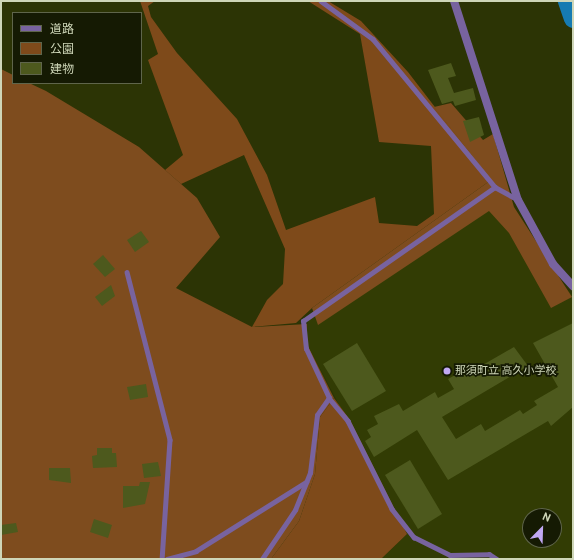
<!DOCTYPE html>
<meta charset="utf-8">
<style>
body{margin:0}
#map{position:relative;width:574px;height:560px;overflow:hidden;background:#2c3405;font-family:Overpass,"Noto Sans JP",sans-serif}
div>[style]{position:absolute}
.built>*{inset:0;background:#323c04}
.green>*{inset:0;background:#7e4a1a}
.forest>*{inset:0;background:#7e4c1e}
.river>*{height:19px;margin:-9.5px;padding:0 9.5px;transform-origin:9.5px;border-radius:9.5px;background:#167bb2}
.building>*{inset:0;background:#4d591d}
.lane>*{height:4.5px;margin:-2.25px;padding:0 2.25px;transform-origin:2.25px;border-radius:2.25px;background:#78639f}
.street>*{height:8px;margin:-4px;padding:0 4px;transform-origin:4px;border-radius:4px;background:#78639f}
.dots>*{width:11px;height:11px;translate:-50% -50%;box-sizing:border-box;border:2px solid #151a03;border-radius:50%}
span{translate:-50% -50%;white-space:nowrap;text-align:center;line-height:1.15;-webkit-text-stroke:3.5px #151a03;paint-order:stroke}
.poi-label{font-size:11px;color:#ced6b8}
.left{translate:0 -50%;text-align:left}
.frame{position:absolute;inset:0;border:2px solid #ced6b8;pointer-events:none}
.legend{position:absolute;left:12px;top:12px;width:130px;height:72px;box-sizing:border-box;background:#151a03;border:1px solid #5f654b;margin:0;padding:5px 7px;list-style:none;font-size:12px;color:#ced6b8}
.legend li{display:flex;align-items:center;gap:8px;height:20px}
.legend b{width:20px;border:1px solid #5f654b}
.north{position:absolute;left:522px;top:508px;width:40px;height:40px;box-sizing:border-box;background:#151a03;border:1px solid #5f654b;border-radius:50%;rotate:23deg;font-size:11px;font-weight:700;line-height:16px;text-align:center;color:#ced6b8}
.north::after{content:'';display:block;margin:auto;width:14px;height:18px;background:#c1a8f3;clip-path:polygon(50% 0,100% 100%,50% 72%,0 100%)}
</style>
<div id="map">
<div class="built">
<div style="clip-path:polygon(evenodd,491px 193px,543px 263px,573px 296px,573px 559px,381px 559px,407px 534px,307px 344px,307px 324px,310px 316px,491px 193px,530px 516px,554px 516px,554px 540px,530px 540px,530px 516px)"></div>
</div>
<div class="green">
<div style="clip-path:polygon(140px 1px,155px 1px,148px 6px,151px 17px,177px 53px,237px 119px,267px 175px,286px 230px,375px 197px,379px 223px,417px 226px,434px 214px,431px 146px,379px 142px,360px 34px,308px 1px,328px 1px,361px 21px,408px 72px,491px 180px,312px 308px,296px 323px,252px 327px,267px 300px,283px 284px,285px 249px,244px 155px,181px 184px,165px 170px,183px 155px,148px 60px,158px 54px)"></div>
<div style="clip-path:polygon(334px 398px,350px 420px,407px 534px,381px 559px,271px 559px,299px 521px,315px 474px,320px 417px)"></div>
</div>
<div class="forest">
<div style="clip-path:polygon(1px 69px,13px 75px,13px 83px,29px 83px,46px 91px,139px 147px,197px 198px,220px 237px,176px 288px,252px 327px,307px 324px,307px 344px,334px 398px,320px 417px,315px 474px,299px 521px,271px 559px,1px 559px)"></div>
<div style="clip-path:polygon(451px 103px,483px 140px,493px 134px,514px 207px,572px 297px,551px 308px,509px 233px,489px 211px,318px 325px,312px 308px,491px 180px,434px 107px)"></div>
</div>
<div class="river">
<div style="left:567px;top:1px;width:18px;rotate:71deg"></div>
</div>
<div class="building">
<div style="clip-path:polygon(451px 63px,456px 76px,448px 78px,454px 93px,473px 88px,476px 100px,455px 106px,453px 101px,442px 104px,428px 70px)"></div>
<div style="clip-path:polygon(479px 117px,484px 135px,470px 142px,463px 121px)"></div>
<div style="clip-path:polygon(141px 231px,149px 242px,135px 252px,127px 240px)"></div>
<div style="clip-path:polygon(103px 255px,115px 269px,105px 277px,93px 264px)"></div>
<div style="clip-path:polygon(111px 285px,115px 296px,102px 306px,95px 297px)"></div>
<div style="clip-path:polygon(573px 323px,573px 407px,551px 426px,548px 421px,448px 480px,417px 430px,374px 457px,365px 441px,371px 437px,367px 430px,378px 424px,374px 416px,399px 404px,403px 411px,435px 392px,438px 398px,454px 389px,448px 379px,464px 370px,467px 374px,514px 347px,528px 366px,442px 417px,456px 439px,481px 424px,485px 431px,520px 410px,523px 414px,537px 405px,534px 401px,558px 387px,533px 343px)"></div>
<div style="clip-path:polygon(357px 343px,386px 391px,352px 411px,323px 364px)"></div>
<div style="clip-path:polygon(146px 384px,148px 397px,130px 400px,127px 387px)"></div>
<div style="clip-path:polygon(97px 448px,112px 448px,112px 453px,116px 453px,117px 467px,93px 468px,92px 456px,97px 455px)"></div>
<div style="clip-path:polygon(410px 460px,442px 514px,418px 529px,385px 475px)"></div>
<div style="clip-path:polygon(158px 462px,161px 476px,144px 478px,142px 464px)"></div>
<div style="clip-path:polygon(49px 468px,70px 468px,71px 483px,49px 480px)"></div>
<div style="clip-path:polygon(140px 482px,150px 482px,145px 504px,123px 508px,123px 486px,139px 486px)"></div>
<div style="clip-path:polygon(94px 519px,112px 525px,108px 538px,90px 532px)"></div>
<div style="clip-path:polygon(16px 523px,18px 532px,1px 535px,1px 525px)"></div>
</div>
<div class="lane">
<div style="left:321px;top:1px;width:64px;rotate:36.2deg"></div>
<div style="left:373px;top:39px;width:192px;rotate:50.5deg"></div>
<div style="left:495px;top:187px;width:26px;rotate:29deg"></div>
<div style="left:127px;top:272px;width:173px;rotate:75.6deg"></div>
<div style="left:170px;top:440px;width:119px;rotate:93.8deg"></div>
<div style="left:329px;top:398px;width:30px;rotate:50deg"></div>
<div style="left:348px;top:421px;width:98px;rotate:63.4deg"></div>
<div style="left:392px;top:509px;width:36px;rotate:52deg"></div>
<div style="left:414px;top:537px;width:40px;rotate:26.6deg"></div>
<div style="left:450px;top:555px;width:39px;rotate:-1deg"></div>
<div style="left:489px;top:554px;width:9px;rotate:32deg"></div>
<div style="left:167px;top:559px;width:30px;rotate:-15deg"></div>
<div style="left:196px;top:551px;width:130px;rotate:-32.1deg"></div>
<div style="left:262px;top:559px;width:59px;rotate:-56deg"></div>
<div style="left:295px;top:510px;width:40px;rotate:-68deg"></div>
<div style="left:310px;top:473px;width:58px;rotate:-83.1deg"></div>
<div style="left:317px;top:415px;width:21px;rotate:-55deg"></div>
<div style="left:329px;top:398px;width:54px;rotate:-115.1deg"></div>
<div style="left:306px;top:349px;width:28px;rotate:-96deg"></div>
<div style="left:303px;top:321px;width:234px;rotate:-34.9deg"></div>
</div>
<div class="street">
<div style="left:454px;top:1px;width:209px;rotate:72.2deg"></div>
<div style="left:518px;top:200px;width:73px;rotate:61.3deg"></div>
<div style="left:553px;top:264px;width:30px;rotate:48deg"></div>
</div>
<div class="dots">
<div style="left:447px;top:371px;background:#c1a8f3"></div>
</div>
<div class="poi-label">
<span class="left" style="left:455px;top:371px">那須町立 高久小学校</span>
</div>
<div class="frame"></div>
<ul class="legend">
<li><b style="height:5px;background:#78639f"></b>道路</li>
<li><b style="height:11px;background:#7e4a1a"></b>公園</li>
<li><b style="height:11px;background:#4d591d"></b>建物</li>
</ul>
<div class="north">N</div>
</div>
